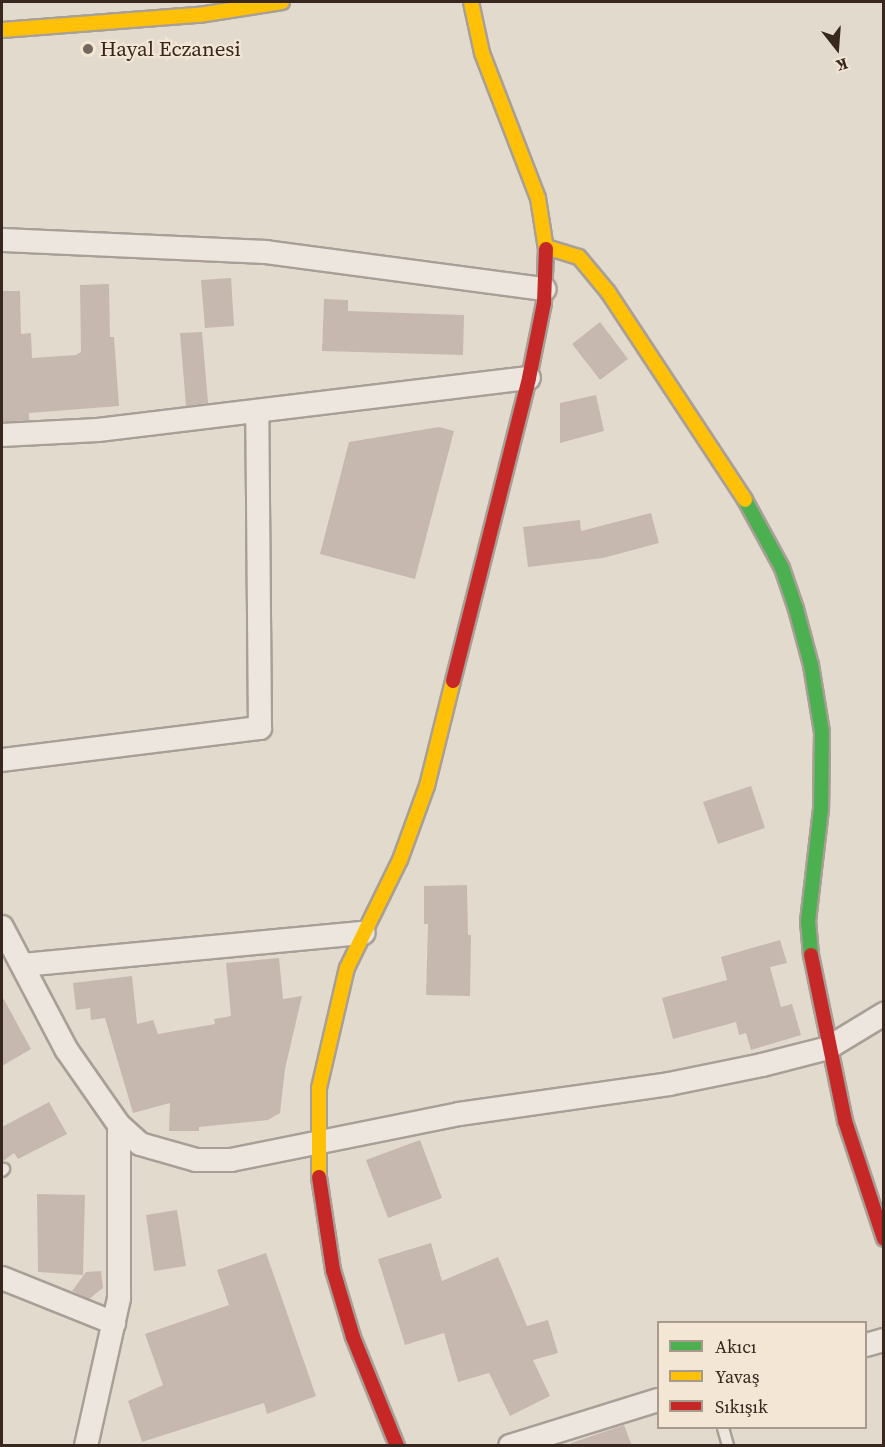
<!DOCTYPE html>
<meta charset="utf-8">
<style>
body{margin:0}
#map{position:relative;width:885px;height:1447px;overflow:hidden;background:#e3dace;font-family:"Source Serif 4",serif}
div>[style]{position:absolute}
.building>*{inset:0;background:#c7b8af}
.roads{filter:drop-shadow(2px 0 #a89f97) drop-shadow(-2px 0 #a89f97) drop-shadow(0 2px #a89f97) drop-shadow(0 -2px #a89f97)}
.lane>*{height:10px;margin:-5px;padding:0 5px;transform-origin:5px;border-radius:5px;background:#ece6df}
.street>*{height:22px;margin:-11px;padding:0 11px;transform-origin:11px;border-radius:11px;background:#ece6df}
.fast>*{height:14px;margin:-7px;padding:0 7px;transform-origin:7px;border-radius:7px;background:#4caf50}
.slow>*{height:14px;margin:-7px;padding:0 7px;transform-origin:7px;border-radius:7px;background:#ffc107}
.jam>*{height:14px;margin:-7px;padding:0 7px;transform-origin:7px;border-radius:7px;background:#c62828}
.dots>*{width:16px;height:16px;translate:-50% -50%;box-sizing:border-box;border:3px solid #f3e6d4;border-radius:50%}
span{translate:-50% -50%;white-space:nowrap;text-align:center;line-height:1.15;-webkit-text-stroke:4.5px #f3e6d4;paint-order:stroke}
.poi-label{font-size:21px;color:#37271f}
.left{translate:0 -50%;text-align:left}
.frame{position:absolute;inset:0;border:3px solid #37271f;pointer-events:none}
.legend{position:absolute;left:657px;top:1321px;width:210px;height:108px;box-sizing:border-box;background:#f3e6d4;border:2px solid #a89a8c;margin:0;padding:8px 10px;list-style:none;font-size:18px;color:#37271f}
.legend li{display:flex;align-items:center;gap:12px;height:30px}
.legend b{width:30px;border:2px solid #a89a8c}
.north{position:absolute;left:807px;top:18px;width:60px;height:60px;-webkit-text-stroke:4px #f3e6d4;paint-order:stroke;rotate:163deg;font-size:16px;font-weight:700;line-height:24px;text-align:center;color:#37271f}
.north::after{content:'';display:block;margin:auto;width:21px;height:27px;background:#37271f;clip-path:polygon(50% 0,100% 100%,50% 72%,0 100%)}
</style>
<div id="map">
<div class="building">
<div style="clip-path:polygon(231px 278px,234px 326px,205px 328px,201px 280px)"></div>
<div style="clip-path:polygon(109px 284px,110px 337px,114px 337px,119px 406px,29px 413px,29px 420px,2px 422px,2px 291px,20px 291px,21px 334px,31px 333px,32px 358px,76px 355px,81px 352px,80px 285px)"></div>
<div style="clip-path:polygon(324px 299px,348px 300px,348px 311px,464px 315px,463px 355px,322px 351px)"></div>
<div style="clip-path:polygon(600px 322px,628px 359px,600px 380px,572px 344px)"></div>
<div style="clip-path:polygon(202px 332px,208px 403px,186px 406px,180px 333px)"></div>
<div style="clip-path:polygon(596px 395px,604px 431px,560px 443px,560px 403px)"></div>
<div style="clip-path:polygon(439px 427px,454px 431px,415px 579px,320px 554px,349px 442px)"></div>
<div style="clip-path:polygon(651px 513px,659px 543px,603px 558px,528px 567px,523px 527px,580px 520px,581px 531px)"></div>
<div style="clip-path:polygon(751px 786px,765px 828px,718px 844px,703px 802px)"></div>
<div style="clip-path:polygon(467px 885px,468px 935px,471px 935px,470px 996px,426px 995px,428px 924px,424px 924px,424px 886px)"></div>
<div style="clip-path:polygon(780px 940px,787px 963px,770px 967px,781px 1007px,792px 1004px,801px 1035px,751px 1050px,746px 1033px,739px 1035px,736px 1022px,673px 1039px,662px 998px,727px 980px,721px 957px)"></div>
<div style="clip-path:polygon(279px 958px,283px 999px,302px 996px,285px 1069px,280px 1113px,268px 1120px,199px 1127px,199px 1131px,169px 1131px,170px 1103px,133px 1113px,105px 1018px,91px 1020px,90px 1008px,76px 1010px,73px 983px,132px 976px,137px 1024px,153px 1020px,158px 1034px,215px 1024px,214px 1019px,231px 1016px,226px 963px)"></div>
<div style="clip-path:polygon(2px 996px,31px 1049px,2px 1066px)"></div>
<div style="clip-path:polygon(49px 1102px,67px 1134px,18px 1159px,14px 1153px,2px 1162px,2px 1127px)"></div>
<div style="clip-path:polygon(420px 1140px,442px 1198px,388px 1218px,366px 1160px)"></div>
<div style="clip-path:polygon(37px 1194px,85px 1195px,83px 1275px,38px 1272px)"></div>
<div style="clip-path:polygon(177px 1210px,186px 1266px,154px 1271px,146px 1215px)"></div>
<div style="clip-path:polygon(431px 1243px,442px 1281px,498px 1257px,527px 1326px,548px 1320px,558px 1353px,533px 1360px,550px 1396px,510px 1416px,489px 1373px,458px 1382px,444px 1333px,405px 1345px,378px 1259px)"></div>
<div style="clip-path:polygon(266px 1253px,316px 1396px,267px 1414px,264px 1403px,142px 1442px,128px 1401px,163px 1385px,145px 1334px,229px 1305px,217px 1270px)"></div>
<div style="clip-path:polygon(101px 1271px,103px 1288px,89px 1299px,72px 1291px,86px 1272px)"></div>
<div style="clip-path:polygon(624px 1425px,632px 1446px,571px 1446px,571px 1443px)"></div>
</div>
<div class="roads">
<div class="lane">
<div style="left:2px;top:1171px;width:3px;rotate:-45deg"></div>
<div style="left:723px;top:1428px;width:19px;rotate:74deg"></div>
</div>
<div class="street">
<div style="left:2px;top:240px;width:264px;rotate:2.6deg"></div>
<div style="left:266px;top:252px;width:281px;rotate:7.6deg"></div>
<div style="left:2px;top:435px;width:96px;rotate:-3deg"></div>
<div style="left:98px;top:430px;width:434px;rotate:-6.9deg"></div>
<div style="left:2px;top:760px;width:260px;rotate:-7.1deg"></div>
<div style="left:260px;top:728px;width:316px;rotate:-90.5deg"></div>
<div style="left:2px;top:927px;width:138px;rotate:62.3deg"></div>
<div style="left:66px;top:1049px;width:93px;rotate:55.1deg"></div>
<div style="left:119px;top:1125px;width:28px;rotate:42deg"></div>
<div style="left:140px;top:1144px;width:58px;rotate:15.9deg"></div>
<div style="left:196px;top:1160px;width:35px"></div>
<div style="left:231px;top:1160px;width:233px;rotate:-11.4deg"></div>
<div style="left:459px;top:1114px;width:212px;rotate:-8.1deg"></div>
<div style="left:669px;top:1084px;width:95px;rotate:-11.5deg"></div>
<div style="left:762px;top:1065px;width:68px;rotate:-14.4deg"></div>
<div style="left:828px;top:1048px;width:66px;rotate:-31.3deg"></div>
<div style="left:23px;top:965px;width:342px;rotate:-5.4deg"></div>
<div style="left:2px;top:1278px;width:121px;rotate:21.9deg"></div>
<div style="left:866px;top:1345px;width:19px;rotate:-16deg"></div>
<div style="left:86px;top:1446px;width:152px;rotate:-77.4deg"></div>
<div style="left:119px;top:1298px;width:173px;rotate:-90deg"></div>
<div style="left:510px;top:1446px;width:155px;rotate:-17.3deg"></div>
</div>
<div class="fast">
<div style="left:745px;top:500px;width:77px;rotate:61.4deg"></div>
<div style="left:782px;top:568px;width:43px;rotate:71.1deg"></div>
<div style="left:796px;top:609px;width:58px;rotate:75deg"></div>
<div style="left:811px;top:665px;width:68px;rotate:80.7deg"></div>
<div style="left:822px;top:732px;width:77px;rotate:90.7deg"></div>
<div style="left:821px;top:809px;width:113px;rotate:96.6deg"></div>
<div style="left:808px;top:921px;width:34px;rotate:85deg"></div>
</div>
<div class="slow">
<div style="left:471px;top:2px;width:52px;rotate:77.8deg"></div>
<div style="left:482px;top:53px;width:155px;rotate:68.9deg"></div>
<div style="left:538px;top:198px;width:52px;rotate:81.1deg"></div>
<div style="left:2px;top:30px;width:198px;rotate:-4.4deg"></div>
<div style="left:199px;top:15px;width:84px;rotate:-8.9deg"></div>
<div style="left:546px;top:247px;width:34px;rotate:17deg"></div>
<div style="left:579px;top:257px;width:45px;rotate:50.4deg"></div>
<div style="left:608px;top:292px;width:249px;rotate:56.6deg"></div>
<div style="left:319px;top:1177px;width:89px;rotate:-90deg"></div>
<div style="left:319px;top:1088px;width:123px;rotate:-76.9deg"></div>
<div style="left:347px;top:968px;width:120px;rotate:-63.9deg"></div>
<div style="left:400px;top:860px;width:79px;rotate:-70deg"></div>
<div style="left:427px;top:786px;width:108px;rotate:-76.1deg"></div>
</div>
<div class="jam">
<div style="left:453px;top:681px;width:312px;rotate:-75.9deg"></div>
<div style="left:529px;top:378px;width:76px;rotate:-78.7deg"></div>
<div style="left:544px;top:303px;width:54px;rotate:-87.9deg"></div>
<div style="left:811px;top:955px;width:169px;rotate:78.4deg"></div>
<div style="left:845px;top:1121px;width:124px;rotate:71.7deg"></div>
<div style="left:319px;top:1177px;width:94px;rotate:81.4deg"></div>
<div style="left:333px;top:1270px;width:70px;rotate:73.4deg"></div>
<div style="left:353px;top:1337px;width:118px;rotate:68deg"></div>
</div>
</div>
<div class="dots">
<div style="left:88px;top:49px;background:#73665c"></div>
</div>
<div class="poi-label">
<span class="left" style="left:100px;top:49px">Hayal Eczanesi</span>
</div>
<div class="frame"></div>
<ul class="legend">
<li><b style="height:8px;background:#4caf50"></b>Akıcı</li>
<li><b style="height:8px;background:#ffc107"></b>Yavaş</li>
<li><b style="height:8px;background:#c62828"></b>Sıkışık</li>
</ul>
<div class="north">K</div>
</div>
